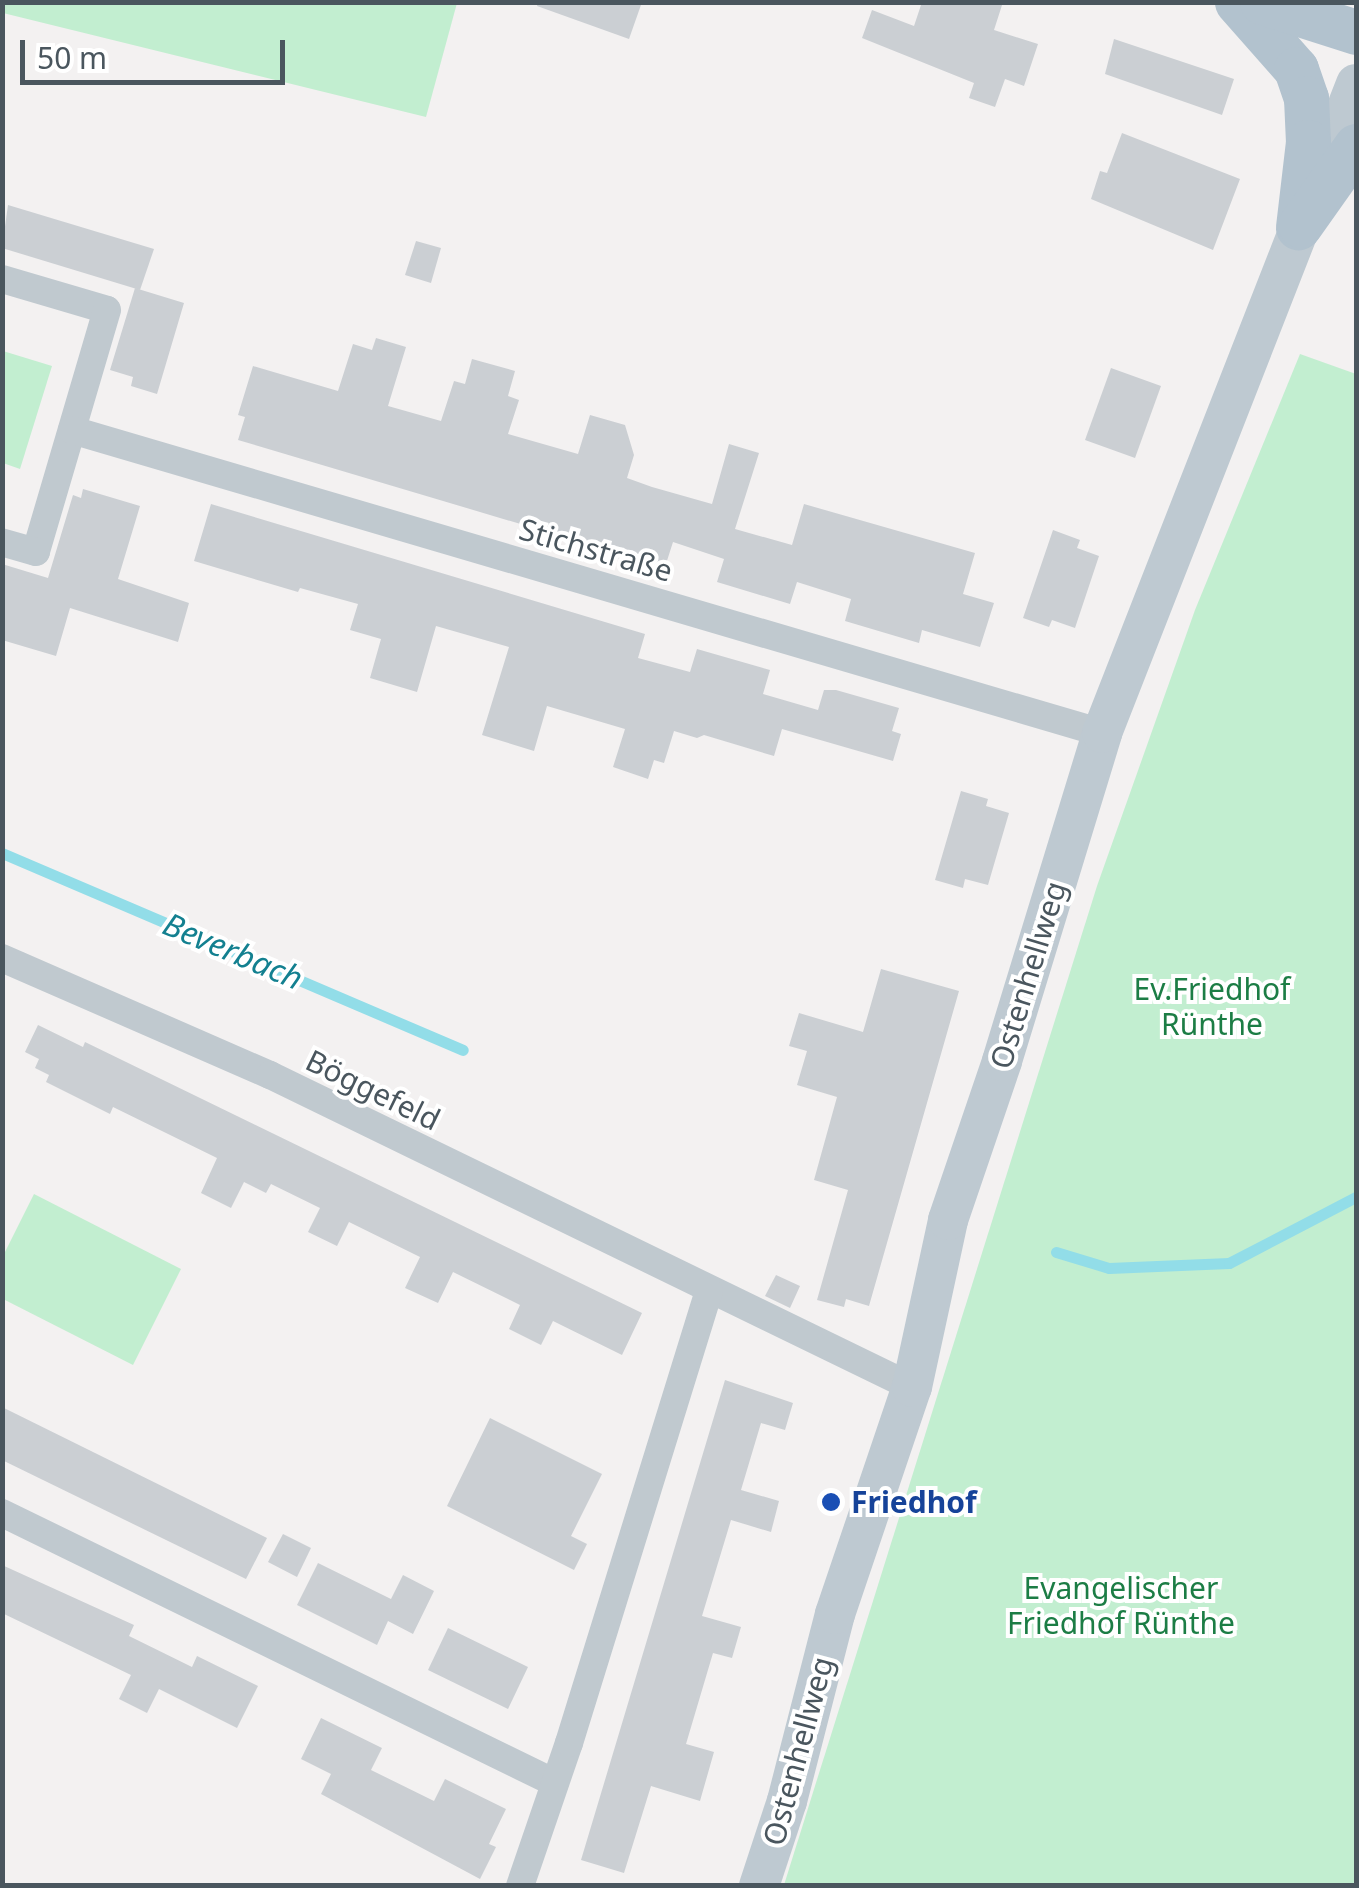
<!DOCTYPE html>
<meta charset="utf-8">
<style>
body{margin:0}
#map{position:relative;width:1359px;height:1888px;overflow:hidden;background:#f3f1f1;font-family:"Noto Sans",sans-serif}
div>[style]{position:absolute}
.green>*{inset:0;background:#c2eed0}
.stream>*{height:11px;margin:-5.5px;padding:0 5.5px;transform-origin:5.5px;border-radius:5.5px;background:#92dde8}
.building>*{inset:0;background:#cbcfd3}
.minor>*{height:28px;margin:-14px;padding:0 14px;transform-origin:14px;border-radius:14px;background:#c0c9cf}
.secondary>*{height:40px;margin:-20px;padding:0 20px;transform-origin:20px;border-radius:20px;background:#bec9d1}
.primary>*{height:45px;margin:-22.5px;padding:0 22.5px;transform-origin:22.5px;border-radius:22.5px;background:#b2c2ce}
.dots>*{width:28px;height:28px;translate:-50% -50%;box-sizing:border-box;border:5px solid #fff;border-radius:50%}
span{translate:-50% -50%;white-space:nowrap;text-align:center;line-height:1.15;-webkit-text-stroke:8px #fff;paint-order:stroke}
.street-label{font-size:30px;color:#4a565e}
.park-label{font-size:30px;color:#1c7d45}
.transit-label{font-size:30px;color:#164399;font-weight:700}
.left{translate:0 -50%;text-align:left}
.water-label{font-size:32px;color:#138090;font-style:italic}
.frame{position:absolute;inset:0;border:5px solid #4a565e;pointer-events:none}
.scale{position:absolute;left:20px;top:40px;width:265px;height:45px;box-sizing:border-box;border:5px solid #4a565e;border-top:0;padding-left:12px;font-size:30px;line-height:35px;white-space:nowrap;color:#4a565e;-webkit-text-stroke:8px #fff;paint-order:stroke}
</style>
<div id="map">
<div class="green">
<div style="clip-path:polygon(3px 2px,457px 2px,457px 3px,426px 117px,3px 13px)"></div>
<div style="clip-path:polygon(3px 351px,52px 366px,20px 469px,3px 463px)"></div>
<div style="clip-path:polygon(1300px 354px,1356px 374px,1356px 1885px,784px 1885px,1097px 886px,1195px 610px)"></div>
<div style="clip-path:polygon(34px 1194px,181px 1269px,133px 1365px,3px 1299px,3px 1256px)"></div>
</div>
<div class="stream">
<div style="left:2px;top:853px;width:501px;rotate:23.14deg"></div>
<div style="left:1056px;top:1252px;width:55px;rotate:16.8deg"></div>
<div style="left:1109px;top:1268px;width:120px;rotate:-2.4deg"></div>
<div style="left:1229px;top:1263px;width:143px;rotate:-27.5deg"></div>
</div>
<div class="building">
<div style="clip-path:polygon(538px 2px,642px 2px,629px 39px,537px 6px)"></div>
<div style="clip-path:polygon(922px 2px,1003px 2px,994px 30px,1038px 44px,1024px 86px,1005px 79px,995px 107px,969px 98px,974px 83px,862px 38px,872px 10px,914px 26px)"></div>
<div style="clip-path:polygon(1114px 39px,1234px 79px,1222px 115px,1105px 74px)"></div>
<div style="clip-path:polygon(1122px 133px,1240px 179px,1213px 250px,1091px 199px,1100px 171px,1107px 173px)"></div>
<div style="clip-path:polygon(8px 205px,154px 249px,140px 290px,2px 248px)"></div>
<div style="clip-path:polygon(416px 241px,441px 248px,431px 283px,405px 275px)"></div>
<div style="clip-path:polygon(135px 288px,184px 303px,157px 394px,131px 386px,133px 377px,110px 370px)"></div>
<div style="clip-path:polygon(376px 338px,406px 347px,388px 406px,441px 421px,454px 381px,465px 384px,472px 359px,515px 371px,508px 396px,519px 400px,508px 434px,578px 454px,590px 415px,625px 425px,634px 455px,627px 478px,652px 487px,712px 504px,729px 444px,759px 453px,735px 529px,792px 545px,804px 504px,975px 553px,963px 594px,994px 603px,980px 647px,922px 630px,919px 643px,845px 621px,851px 599px,797px 582px,790px 604px,717px 582px,724px 559px,673px 542px,665px 567px,238px 440px,245px 417px,238px 415px,253px 366px,338px 391px,353px 344px,372px 350px)"></div>
<div style="clip-path:polygon(1111px 368px,1161px 386px,1135px 458px,1085px 440px)"></div>
<div style="clip-path:polygon(83px 489px,140px 506px,118px 579px,189px 603px,178px 642px,70px 608px,56px 656px,2px 640px,2px 564px,48px 578px,73px 495px,81px 498px)"></div>
<div style="clip-path:polygon(211px 504px,645px 634px,638px 658px,690px 672px,697px 649px,770px 670px,763px 694px,818px 710px,824px 690px,836px 690px,899px 708px,892px 731px,901px 734px,893px 761px,782px 729px,774px 756px,704px 735px,697px 738px,674px 731px,664px 763px,654px 760px,648px 779px,613px 767px,625px 729px,547px 706px,534px 751px,482px 735px,509px 647px,436px 626px,417px 692px,370px 678px,381px 639px,350px 630px,358px 604px,300px 588px,298px 592px,194px 561px)"></div>
<div style="clip-path:polygon(1053px 530px,1080px 540px,1077px 548px,1099px 556px,1075px 628px,1052px 620px,1049px 627px,1023px 618px)"></div>
<div style="clip-path:polygon(961px 791px,988px 799px,986px 806px,1009px 813px,988px 885px,965px 879px,963px 888px,935px 880px)"></div>
<div style="clip-path:polygon(881px 969px,959px 991px,869px 1306px,846px 1299px,844px 1307px,817px 1300px,848px 1190px,814px 1180px,837px 1097px,797px 1085px,807px 1051px,789px 1046px,799px 1013px,863px 1032px)"></div>
<div style="clip-path:polygon(38px 1025px,83px 1047px,85px 1042px,642px 1313px,622px 1355px,553px 1321px,541px 1345px,509px 1329px,520px 1305px,453px 1272px,438px 1303px,405px 1288px,420px 1257px,349px 1222px,337px 1246px,308px 1232px,320px 1208px,271px 1184px,266px 1193px,244px 1182px,231px 1208px,201px 1193px,217px 1158px,113px 1107px,110px 1114px,46px 1082px,49px 1075px,35px 1068px,39px 1059px,25px 1052px)"></div>
<div style="clip-path:polygon(776px 1275px,800px 1286px,790px 1308px,765px 1296px)"></div>
<div style="clip-path:polygon(725px 1380px,793px 1403px,785px 1430px,761px 1423px,741px 1490px,779px 1501px,771px 1532px,731px 1520px,702px 1616px,741px 1627px,732px 1658px,713px 1653px,686px 1744px,714px 1752px,700px 1801px,651px 1786px,624px 1873px,581px 1860px)"></div>
<div style="clip-path:polygon(2px 1407px,267px 1538px,246px 1579px,2px 1460px)"></div>
<div style="clip-path:polygon(490px 1418px,602px 1474px,571px 1536px,587px 1544px,574px 1570px,447px 1506px)"></div>
<div style="clip-path:polygon(283px 1534px,311px 1548px,297px 1577px,268px 1562px)"></div>
<div style="clip-path:polygon(318px 1563px,391px 1599px,403px 1575px,434px 1591px,413px 1634px,388px 1621px,377px 1645px,297px 1605px)"></div>
<div style="clip-path:polygon(2px 1565px,134px 1625px,129px 1636px,192px 1667px,197px 1656px,258px 1686px,237px 1728px,159px 1689px,147px 1713px,119px 1699px,131px 1675px,2px 1613px)"></div>
<div style="clip-path:polygon(448px 1628px,528px 1667px,508px 1709px,428px 1670px)"></div>
<div style="clip-path:polygon(321px 1718px,382px 1748px,371px 1770px,434px 1801px,445px 1779px,506px 1809px,489px 1844px,496px 1847px,480px 1879px,321px 1794px,331px 1774px,301px 1759px)"></div>
</div>
<div class="minor">
<div style="left:2px;top:279px;width:109px;rotate:16.4deg"></div>
<div style="left:107px;top:310px;width:252px;rotate:106.4deg"></div>
<div style="left:36px;top:552px;width:35px;rotate:-164deg"></div>
<div style="left:72px;top:430px;width:1074px;rotate:16.39deg"></div>
<div style="left:2px;top:958px;width:292px;rotate:23.6deg"></div>
<div style="left:270px;top:1075px;width:714px;rotate:25.92deg"></div>
<div style="left:2px;top:1513px;width:615px;rotate:26.02deg"></div>
<div style="left:520px;top:1886px;width:151px;rotate:-71.1deg"></div>
<div style="left:569px;top:1743px;width:473px;rotate:-72.8deg"></div>
</div>
<div class="secondary">
<div style="left:759px;top:1886px;width:89px;rotate:-71.8deg"></div>
<div style="left:787px;top:1801px;width:193px;rotate:-75.6deg"></div>
<div style="left:835px;top:1614px;width:240px;rotate:-71.3deg"></div>
<div style="left:912px;top:1387px;width:171px;rotate:-77.8deg"></div>
<div style="left:948px;top:1220px;width:168px;rotate:-71.2deg"></div>
<div style="left:1002px;top:1061px;width:343px;rotate:-73deg"></div>
<div style="left:1102px;top:733px;width:697px;rotate:-68.63deg"></div>
</div>
<div class="primary">
<div style="left:1237px;top:2px;width:89px;rotate:48.6deg"></div>
<div style="left:1296px;top:69px;width:31px;rotate:71deg"></div>
<div style="left:1306px;top:98px;width:44px;rotate:87.4deg"></div>
<div style="left:1308px;top:142px;width:86px;rotate:96.7deg"></div>
<div style="left:1262px;top:2px;width:99px;rotate:17.7deg"></div>
<div style="left:1300px;top:225px;width:97px;rotate:-54.7deg"></div>
</div>
<div class="dots">
<div style="left:831px;top:1502px;background:#1a4fb4"></div>
</div>
<div class="street-label">
<span style="left:596px;top:550px;rotate:16deg">Stichstraße</span>
<span style="left:1028px;top:975px;rotate:-73deg">Ostenhellweg</span>
<span style="left:373px;top:1090px;rotate:26deg">Böggefeld</span>
<span style="left:798px;top:1751px;rotate:-75deg">Ostenhellweg</span>
</div>
<div class="park-label">
<span style="left:1212px;top:1006px">Ev.Friedhof<br>Rünthe</span>
<span style="left:1121px;top:1605px">Evangelischer<br>Friedhof Rünthe</span>
</div>
<div class="transit-label">
<span class="left" style="left:851px;top:1502px">Friedhof</span>
</div>
<div class="water-label">
<span style="left:233px;top:951px;rotate:23deg">Beverbach</span>
</div>
<div class="frame"></div>
<div class="scale">50 m</div>
</div>
